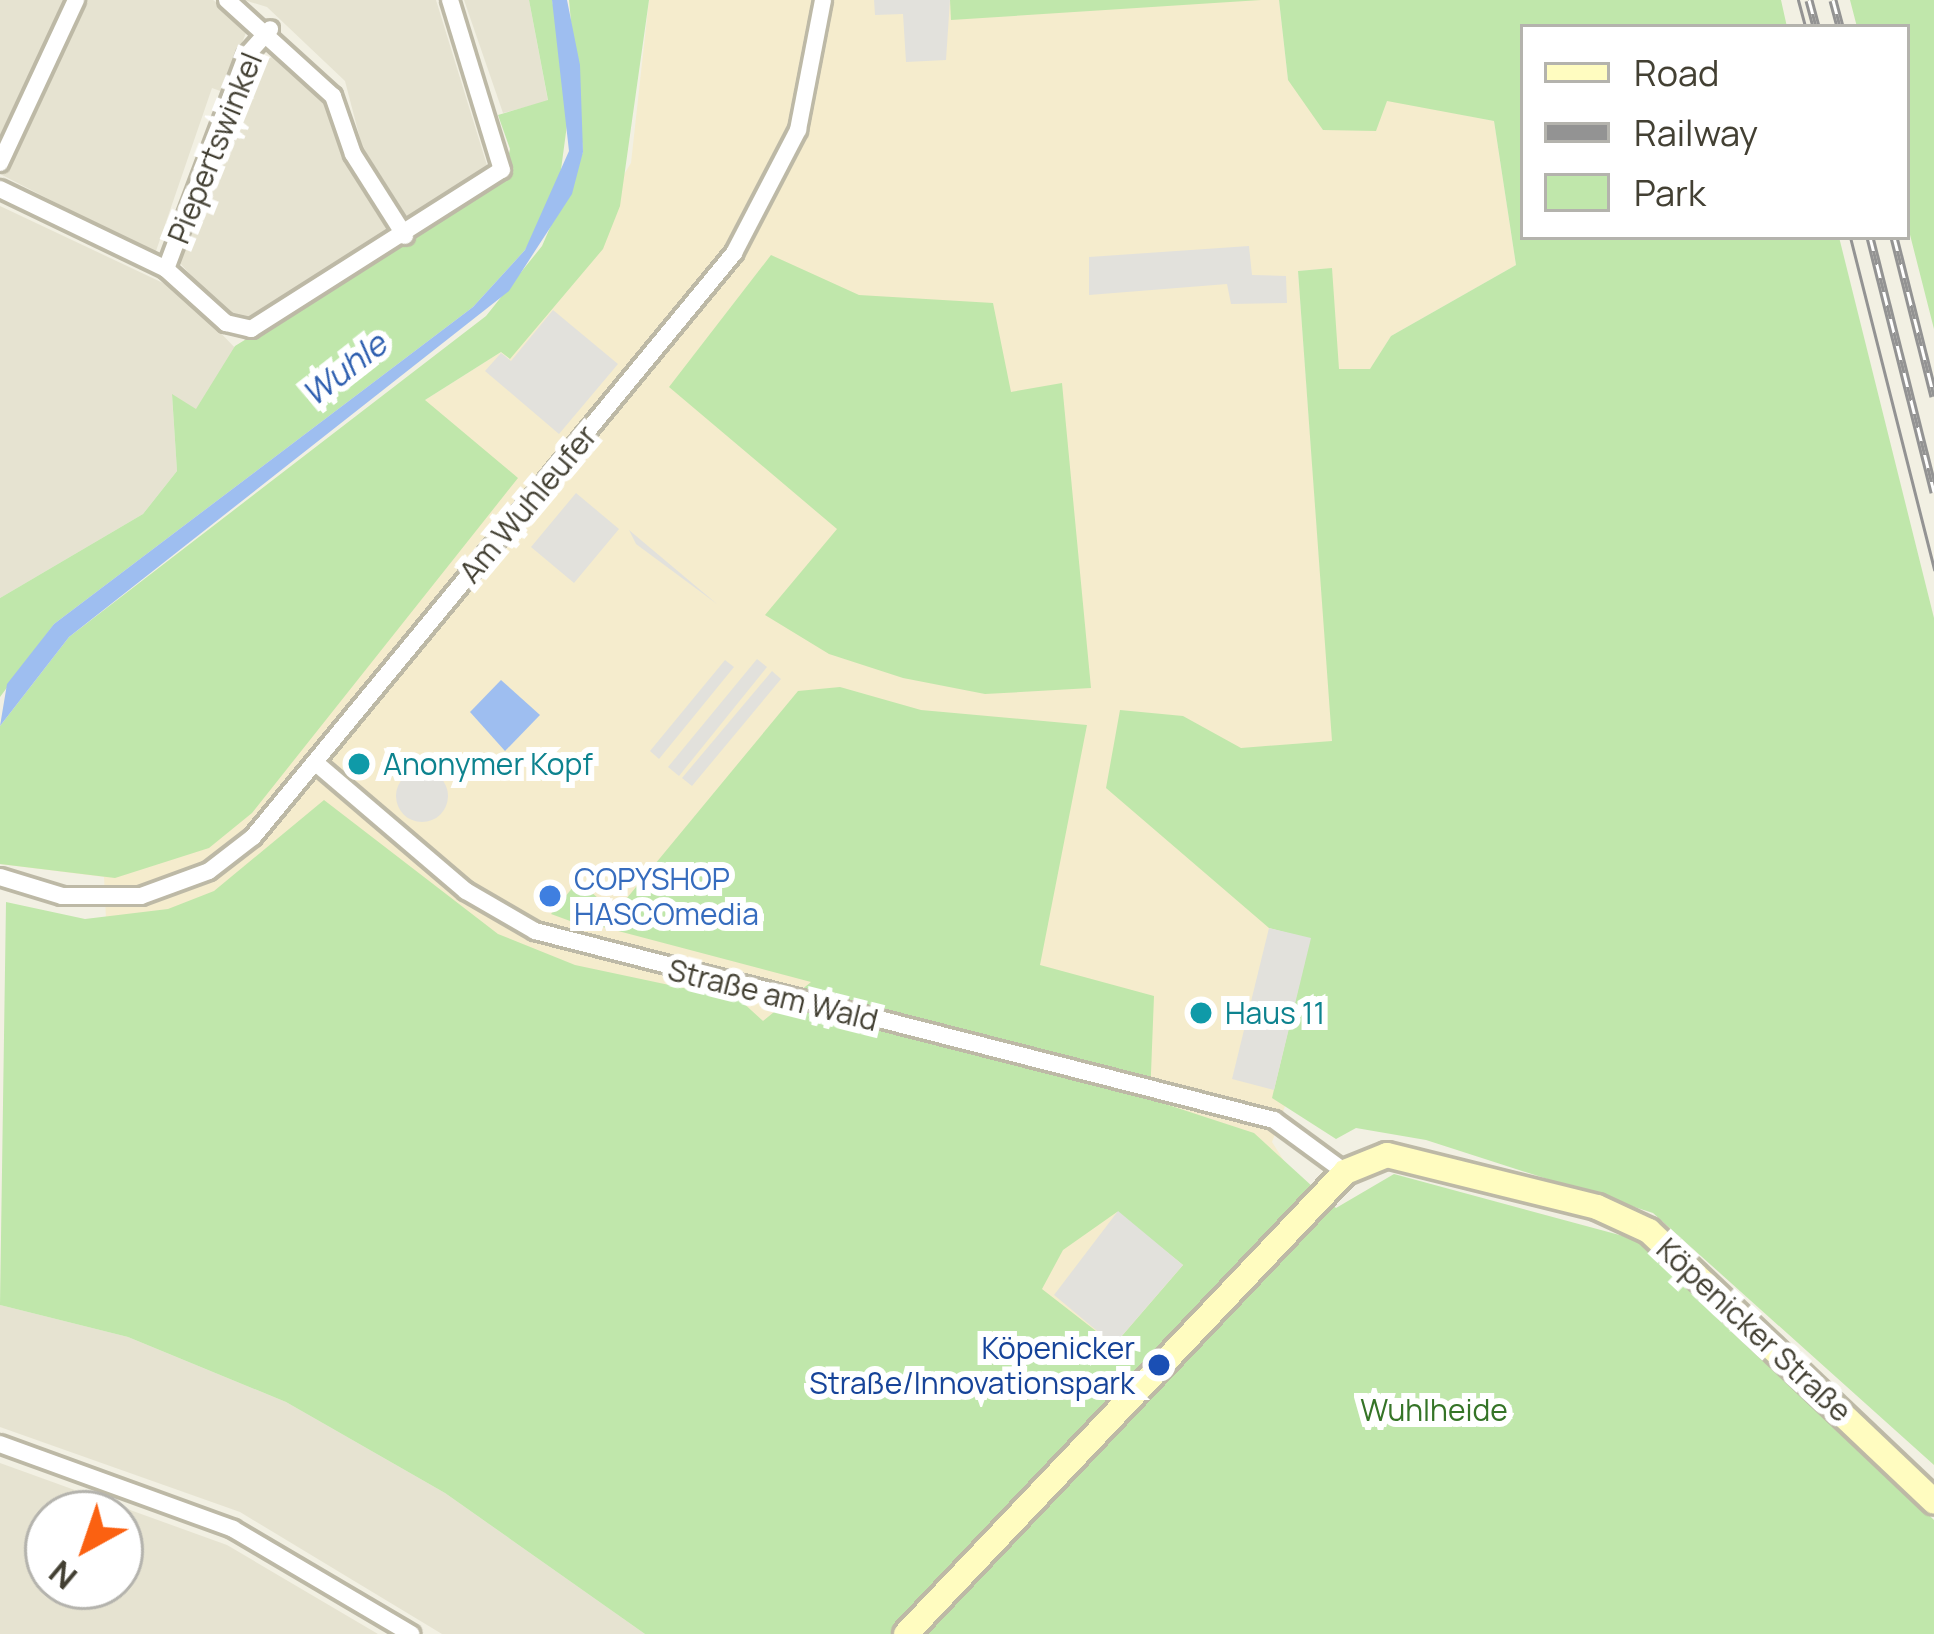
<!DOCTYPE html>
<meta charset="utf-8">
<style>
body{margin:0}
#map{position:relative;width:1934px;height:1634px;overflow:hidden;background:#f2f0e3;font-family:Manrope,sans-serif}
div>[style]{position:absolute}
.residential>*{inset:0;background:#e6e3d1}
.commercial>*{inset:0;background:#f5eccd}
.green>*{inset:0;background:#c0e7ab}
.parking>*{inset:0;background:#e2e1dc}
.round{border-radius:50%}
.water>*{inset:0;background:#9ebef0}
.roads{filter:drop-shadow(3px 0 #bdb9a6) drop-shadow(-3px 0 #bdb9a6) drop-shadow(0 3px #bdb9a6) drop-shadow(0 -3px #bdb9a6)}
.street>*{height:16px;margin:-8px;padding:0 8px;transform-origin:8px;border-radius:8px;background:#fff}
.secondary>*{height:24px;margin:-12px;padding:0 12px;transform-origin:12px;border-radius:12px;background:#fffcc0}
.tram>*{height:3px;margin:-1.5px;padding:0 1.5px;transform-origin:1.5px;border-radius:1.5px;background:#939393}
.rail>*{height:9px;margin-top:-4.5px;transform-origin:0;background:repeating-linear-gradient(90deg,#fff 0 14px,#939393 0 28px);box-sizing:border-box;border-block:3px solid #939393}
.dots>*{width:33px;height:33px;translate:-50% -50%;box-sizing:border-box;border:6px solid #fff;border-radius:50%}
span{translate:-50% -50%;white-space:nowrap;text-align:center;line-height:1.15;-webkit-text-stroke:12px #fff;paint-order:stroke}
.street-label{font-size:30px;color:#434033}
.culture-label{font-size:30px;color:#0d838f}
.left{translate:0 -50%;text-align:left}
.shop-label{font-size:30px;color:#366cbe}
.transit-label{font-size:30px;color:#164399}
.right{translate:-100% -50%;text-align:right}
.park-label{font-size:30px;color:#357427}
.water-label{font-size:33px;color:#2d5eaf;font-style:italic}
.legend{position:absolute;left:1520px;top:24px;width:390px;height:216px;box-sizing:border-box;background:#fff;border:3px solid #b4b3ad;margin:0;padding:15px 21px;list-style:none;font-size:36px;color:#434033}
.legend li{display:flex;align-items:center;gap:24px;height:60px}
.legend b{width:60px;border:3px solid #b4b3ad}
.north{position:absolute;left:24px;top:1490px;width:120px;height:120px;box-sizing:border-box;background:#fff;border:3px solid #b4b3ad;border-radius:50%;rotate:220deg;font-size:33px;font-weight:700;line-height:48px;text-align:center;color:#434033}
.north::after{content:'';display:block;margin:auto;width:42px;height:54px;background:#fb6111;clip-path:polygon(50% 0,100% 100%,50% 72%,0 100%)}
</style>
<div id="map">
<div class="residential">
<div style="clip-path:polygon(0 0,71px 0,0 144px)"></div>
<div style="clip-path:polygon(84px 0,213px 0,249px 25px,223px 92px,212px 88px,155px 254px,2px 175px)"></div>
<div style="clip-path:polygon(244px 0,436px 0,490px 175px,405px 219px,364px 154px,345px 81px,267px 7px)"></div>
<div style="clip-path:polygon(464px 0,529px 0,548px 101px,503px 113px)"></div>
<div style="clip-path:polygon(277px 55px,327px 103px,391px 230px,247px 322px,228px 317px,179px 262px,250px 66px)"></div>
<div style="clip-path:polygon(0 206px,180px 291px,240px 353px,196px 410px,172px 395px,177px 471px,143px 514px,0 598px)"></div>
<div style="clip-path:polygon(0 1305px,128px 1337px,286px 1402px,445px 1493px,645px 1634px,442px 1634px,240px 1512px,0 1427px)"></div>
<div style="clip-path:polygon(evenodd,0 1463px,227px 1545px,378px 1634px,0 1634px,0 1463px,48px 1514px,120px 1514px,120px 1586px,48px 1586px,48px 1514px)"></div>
</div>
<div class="commercial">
<div style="clip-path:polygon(649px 0,1279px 0,1288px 80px,1494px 121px,1516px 265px,1391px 336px,1371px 369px,1339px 370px,1323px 269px,1298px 271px,1347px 935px,1272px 1142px,1286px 1164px,1113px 1357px,319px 907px,106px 919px,104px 877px,0 864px,425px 400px,501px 352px,509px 359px,631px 163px)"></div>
</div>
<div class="green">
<div style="clip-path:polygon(529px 0,552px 0,571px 95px,558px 192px,525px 250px,473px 307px,54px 624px,0 697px,0 598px,143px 514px,177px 471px,172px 394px,196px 409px,235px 346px,503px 181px,510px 149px,498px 115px,548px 100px)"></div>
<div style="clip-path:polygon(569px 0,649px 0,620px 206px,603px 249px,510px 359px,501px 352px,425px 400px,518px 478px,252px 813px,209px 848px,115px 878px,0 864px,0 726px,69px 637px,486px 316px,542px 246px,583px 152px)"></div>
<div style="clip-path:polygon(950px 0,1261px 0,951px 20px)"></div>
<div style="clip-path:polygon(1279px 0,1781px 0,1787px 27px,1523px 27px,1523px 237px,1839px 237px,1934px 618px,1934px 1465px,1653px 1213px,1426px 1140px,1356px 1128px,1336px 1139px,1272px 1098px,1310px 939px,1269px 928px,1106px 788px,1120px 710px,1183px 716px,1241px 748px,1332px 741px,1298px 271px,1332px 268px,1339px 369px,1370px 369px,1391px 336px,1516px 265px,1494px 121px,1387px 101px,1376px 131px,1323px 130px,1288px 80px)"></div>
<div style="clip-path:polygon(1850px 0,1934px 0,1934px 329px,1907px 223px,1907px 27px,1857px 27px)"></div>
<div style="clip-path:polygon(771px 255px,859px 295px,993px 303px,1011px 392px,1062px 383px,1091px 688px,985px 694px,903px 678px,829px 654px,765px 615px,837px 529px,669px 387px)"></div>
<div style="clip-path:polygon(evenodd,840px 687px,921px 710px,1087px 725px,1040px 965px,1154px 996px,1150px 1099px,1254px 1133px,1336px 1208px,1394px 1174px,1638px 1240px,1934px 1520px,1934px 1634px,645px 1634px,445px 1493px,286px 1402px,128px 1337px,0 1305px,6px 902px,85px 919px,168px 909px,214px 891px,324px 800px,498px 934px,575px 965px,740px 1000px,763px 1021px,811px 982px,603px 927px,798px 691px,840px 687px,1117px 1212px,1183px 1265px,1114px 1345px,1042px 1289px,1063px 1250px,1117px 1212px)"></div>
<div style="clip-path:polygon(578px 881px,598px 898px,581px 925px,551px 914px)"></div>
</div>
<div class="parking">
<div style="clip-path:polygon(874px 0,950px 0,946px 60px,906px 62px,903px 14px,875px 15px)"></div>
<div style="clip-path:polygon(1249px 246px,1252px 275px,1286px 276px,1287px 303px,1231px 304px,1227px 284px,1089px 295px,1089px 257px)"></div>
<div style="clip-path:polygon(553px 310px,618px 364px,559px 434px,485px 371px,501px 353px,511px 361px)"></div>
<div style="clip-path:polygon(576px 493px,619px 529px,574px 583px,531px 547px)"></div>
<div style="clip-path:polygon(629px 530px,717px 604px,636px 544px)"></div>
<div style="clip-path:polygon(757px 659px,767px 667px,679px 776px,668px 767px)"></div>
<div style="clip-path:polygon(725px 660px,734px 667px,659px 759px,650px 751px)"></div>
<div style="clip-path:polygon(772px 671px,781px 679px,692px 786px,682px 778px)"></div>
<div class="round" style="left:396px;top:770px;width:52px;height:52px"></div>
<div style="clip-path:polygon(1269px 928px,1311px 938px,1274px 1090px,1232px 1079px)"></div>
<div style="clip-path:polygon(1118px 1211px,1183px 1265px,1114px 1345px,1054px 1295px)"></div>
</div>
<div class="water">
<div style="clip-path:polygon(552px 0,567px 0,580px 65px,583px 152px,572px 194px,509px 291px,69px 637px,0 726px,7px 684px,54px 624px,473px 307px,525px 250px,569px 151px)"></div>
<div style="clip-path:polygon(501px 680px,540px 715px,505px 751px,470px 712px)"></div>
</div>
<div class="roads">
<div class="street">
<div style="left:227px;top:0;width:143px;rotate:42.2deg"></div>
<div style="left:333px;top:96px;width:61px;rotate:71deg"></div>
<div style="left:353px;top:154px;width:97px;rotate:57.6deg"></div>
<div style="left:0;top:163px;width:180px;rotate:-65deg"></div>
<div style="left:0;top:189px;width:184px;rotate:25.7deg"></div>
<div style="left:166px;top:269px;width:81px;rotate:42deg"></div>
<div style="left:226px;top:323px;width:26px;rotate:13deg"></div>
<div style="left:251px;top:329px;width:297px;rotate:-32.4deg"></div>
<div style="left:502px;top:170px;width:178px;rotate:-107deg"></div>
<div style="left:166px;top:269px;width:228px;rotate:-69.4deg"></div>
<div style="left:246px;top:56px;width:36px;rotate:-48deg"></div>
<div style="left:316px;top:763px;width:197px;rotate:40.5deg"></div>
<div style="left:466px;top:891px;width:80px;rotate:30.1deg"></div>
<div style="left:535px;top:931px;width:763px;rotate:14.35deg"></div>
<div style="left:1274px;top:1120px;width:88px;rotate:36.2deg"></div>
<div style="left:0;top:877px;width:65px;rotate:17deg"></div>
<div style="left:62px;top:896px;width:79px"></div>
<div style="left:141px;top:896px;width:72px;rotate:-20.2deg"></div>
<div style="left:209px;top:871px;width:56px;rotate:-37.7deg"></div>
<div style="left:253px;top:837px;width:757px;rotate:-50.52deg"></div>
<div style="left:734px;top:253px;width:139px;rotate:-62.5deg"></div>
<div style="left:798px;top:130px;width:132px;rotate:-79.1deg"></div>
<div style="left:0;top:1444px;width:248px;rotate:20deg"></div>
<div style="left:233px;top:1529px;width:207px;rotate:30.5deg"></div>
</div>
<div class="secondary">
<div style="left:906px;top:1634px;width:637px;rotate:-46.46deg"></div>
<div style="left:1345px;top:1172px;width:45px;rotate:-22deg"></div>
<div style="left:1387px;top:1155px;width:216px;rotate:13.9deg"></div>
<div style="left:1597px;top:1207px;width:57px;rotate:24.8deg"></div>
<div style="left:1649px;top:1231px;width:393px;rotate:43.5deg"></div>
</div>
</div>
<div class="tram">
<div style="left:1798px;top:0;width:28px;rotate:75deg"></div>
<div style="left:1850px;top:237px;width:343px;rotate:75.8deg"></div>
</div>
<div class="rail">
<div style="left:1809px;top:0;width:28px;rotate:75deg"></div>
<div style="left:1833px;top:0;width:28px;rotate:75deg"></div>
<div style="left:1870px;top:237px;width:263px;rotate:75.9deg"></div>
<div style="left:1894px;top:237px;width:164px;rotate:75.9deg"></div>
</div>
<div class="dots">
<div style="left:359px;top:764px;background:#0f9aa8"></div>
<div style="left:550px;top:896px;background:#3f7fe0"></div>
<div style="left:1201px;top:1013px;background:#0f9aa8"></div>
<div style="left:1159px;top:1365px;background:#1a4fb4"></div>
</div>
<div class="street-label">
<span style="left:215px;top:148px;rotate:-68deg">Piepertswinkel</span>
<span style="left:528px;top:504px;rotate:-50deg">Am Wuhleufer</span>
<span style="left:773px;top:995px;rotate:14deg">Straße am Wald</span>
<span style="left:1754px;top:1330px;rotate:43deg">Köpenicker Straße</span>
</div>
<div class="culture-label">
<span class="left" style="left:383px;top:764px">Anonymer Kopf</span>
<span class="left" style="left:1225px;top:1013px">Haus 11</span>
</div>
<div class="shop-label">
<span class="left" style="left:574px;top:896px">COPYSHOP<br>HASCOmedia</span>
</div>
<div class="transit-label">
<span class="right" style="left:1135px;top:1365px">Köpenicker<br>Straße/Innovationspark</span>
</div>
<div class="park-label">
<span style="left:1434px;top:1410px">Wuhlheide</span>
</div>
<div class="water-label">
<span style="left:344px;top:369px;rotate:-38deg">Wuhle</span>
</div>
<ul class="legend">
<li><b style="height:15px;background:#fffcc0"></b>Road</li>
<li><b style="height:15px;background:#939393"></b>Railway</li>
<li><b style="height:33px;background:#c0e7ab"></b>Park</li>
</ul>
<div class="north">N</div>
</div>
